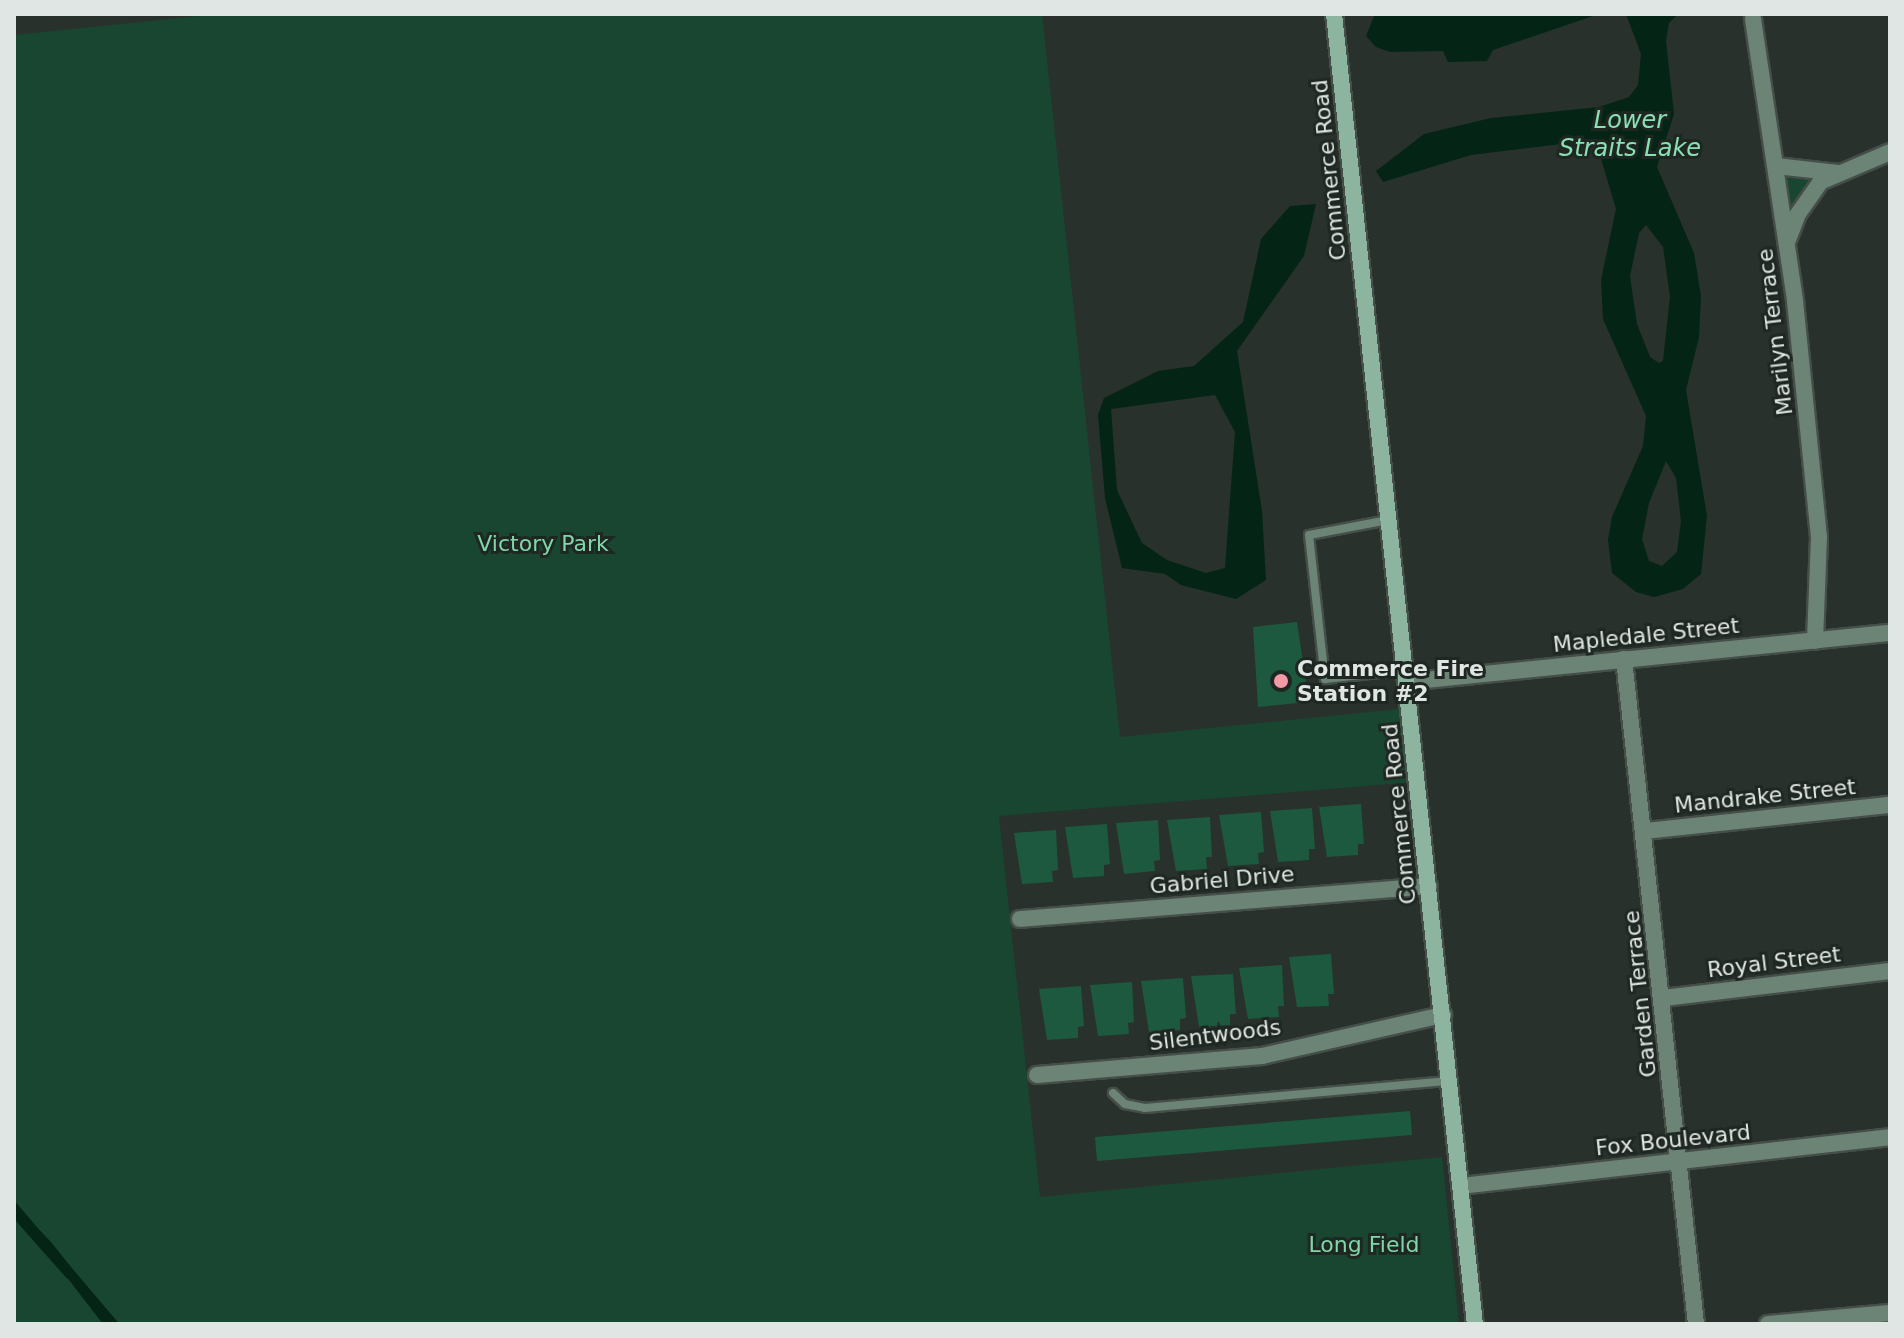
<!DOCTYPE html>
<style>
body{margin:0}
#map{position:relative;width:1904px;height:1338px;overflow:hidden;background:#28312c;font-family:"DejaVu Sans",sans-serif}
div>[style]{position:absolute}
.green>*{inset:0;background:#194631}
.water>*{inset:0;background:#042416}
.stream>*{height:5px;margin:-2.5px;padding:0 2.5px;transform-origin:2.5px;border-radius:2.5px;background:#042416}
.building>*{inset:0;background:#1d593e}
.roads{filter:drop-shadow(2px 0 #454e49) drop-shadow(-2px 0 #454e49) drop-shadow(0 2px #454e49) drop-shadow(0 -2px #454e49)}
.service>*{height:8px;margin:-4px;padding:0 4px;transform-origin:4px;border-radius:4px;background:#6c8476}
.minor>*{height:16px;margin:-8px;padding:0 8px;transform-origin:8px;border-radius:8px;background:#6c8476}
.secondary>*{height:16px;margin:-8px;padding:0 8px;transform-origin:8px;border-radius:8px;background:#8db49e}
.dots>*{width:22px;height:22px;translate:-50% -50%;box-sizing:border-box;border:4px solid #1f2722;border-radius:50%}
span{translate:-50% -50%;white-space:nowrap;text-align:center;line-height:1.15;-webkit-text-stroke:6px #1f2722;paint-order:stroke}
.street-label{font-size:22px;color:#e0e6e3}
.park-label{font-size:22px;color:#7fd7a9}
.poi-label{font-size:22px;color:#e0e6e3;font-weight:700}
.left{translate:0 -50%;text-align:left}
.water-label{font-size:24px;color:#89e1b3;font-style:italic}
.frame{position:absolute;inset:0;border:16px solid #e0e6e3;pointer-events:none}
</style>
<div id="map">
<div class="green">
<div style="clip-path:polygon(218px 14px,1042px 14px,1120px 737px,1408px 708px,1415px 782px,999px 816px,1040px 1197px,1442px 1157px,1459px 1324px,14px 1324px,14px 35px)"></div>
<div style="clip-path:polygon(1789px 174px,1814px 179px,1789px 209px,1785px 181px)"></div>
</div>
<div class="water">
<div style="clip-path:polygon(1375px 14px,1599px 14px,1493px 50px,1487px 61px,1448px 62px,1443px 51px,1390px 52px,1376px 47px,1366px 36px)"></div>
<div style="clip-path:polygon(evenodd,1626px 14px,1678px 14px,1669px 23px,1666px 41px,1674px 114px,1657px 167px,1694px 253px,1701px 296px,1699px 337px,1686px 390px,1707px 516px,1701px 574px,1683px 589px,1654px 597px,1636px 592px,1612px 573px,1608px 540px,1612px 517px,1643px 446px,1646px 416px,1603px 319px,1601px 280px,1616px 209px,1597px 145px,1586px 141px,1471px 155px,1383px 182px,1376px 171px,1424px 134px,1491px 118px,1599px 107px,1629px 97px,1638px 85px,1641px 54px,1626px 14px,1646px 225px,1663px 247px,1670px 296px,1663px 361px,1659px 363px,1650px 357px,1637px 324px,1630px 276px,1639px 233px,1646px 225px,1626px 14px,1666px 461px,1676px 478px,1681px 521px,1677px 552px,1662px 566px,1649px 561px,1642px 539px,1649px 503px,1666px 461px)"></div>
<div style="clip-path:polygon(evenodd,1316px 204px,1304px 256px,1237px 351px,1262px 511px,1266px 580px,1236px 599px,1181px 585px,1165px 574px,1122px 568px,1105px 498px,1098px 415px,1104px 398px,1158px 371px,1194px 366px,1243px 322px,1261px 239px,1290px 206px,1316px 204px,1215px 395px,1235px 432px,1225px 568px,1206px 573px,1167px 560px,1142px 543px,1117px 490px,1111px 409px,1215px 395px)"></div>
<div style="clip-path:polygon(14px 1204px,51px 1242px,116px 1324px,106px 1324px,14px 1215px)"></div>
</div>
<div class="stream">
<div style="left:14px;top:1204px;width:157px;rotate:49.6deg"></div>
<div style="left:14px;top:1215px;width:81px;rotate:48.5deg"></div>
<div style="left:75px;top:1284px;width:51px;rotate:52.2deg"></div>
</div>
<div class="building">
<div style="clip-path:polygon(1297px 622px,1309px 702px,1258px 707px,1253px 627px)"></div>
<div style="clip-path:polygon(1361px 804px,1364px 844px,1358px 844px,1358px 855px,1327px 857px,1319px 807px)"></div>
<div style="clip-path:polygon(1312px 808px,1315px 849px,1309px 849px,1309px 860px,1278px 862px,1270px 811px)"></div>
<div style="clip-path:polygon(1261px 812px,1264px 852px,1258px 853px,1259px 864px,1228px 866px,1219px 815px)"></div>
<div style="clip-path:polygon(1210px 817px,1212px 857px,1206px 857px,1207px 869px,1176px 871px,1167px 820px)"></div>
<div style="clip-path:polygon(1158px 820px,1160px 860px,1154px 861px,1155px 871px,1124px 874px,1116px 823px)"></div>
<div style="clip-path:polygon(1107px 824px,1110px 864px,1104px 865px,1104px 876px,1073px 878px,1065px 827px)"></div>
<div style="clip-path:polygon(1056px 830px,1058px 870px,1052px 871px,1053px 882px,1022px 884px,1014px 833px)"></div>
<div style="clip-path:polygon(1331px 954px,1334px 994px,1328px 994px,1329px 1006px,1297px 1007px,1289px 957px)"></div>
<div style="clip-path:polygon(1282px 965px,1284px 1006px,1278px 1006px,1279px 1017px,1248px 1019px,1239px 968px)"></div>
<div style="clip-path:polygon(1233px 974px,1236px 1014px,1230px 1014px,1230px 1025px,1199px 1027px,1191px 976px)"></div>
<div style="clip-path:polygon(1183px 978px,1186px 1018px,1180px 1019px,1180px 1030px,1149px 1032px,1141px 981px)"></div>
<div style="clip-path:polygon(1132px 982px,1134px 1022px,1128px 1023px,1129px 1034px,1098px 1036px,1090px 985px)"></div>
<div style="clip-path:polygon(1081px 986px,1084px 1026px,1078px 1027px,1078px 1038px,1047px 1040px,1039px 989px)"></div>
<div style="clip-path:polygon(1410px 1111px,1412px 1135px,1097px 1161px,1095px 1137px)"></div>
</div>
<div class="roads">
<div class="service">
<div style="left:1388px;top:520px;width:80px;rotate:169.2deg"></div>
<div style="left:1309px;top:535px;width:145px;rotate:83.7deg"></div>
<div style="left:1325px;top:679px;width:81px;rotate:-6.4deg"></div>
<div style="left:1113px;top:1093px;width:16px;rotate:43deg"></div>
<div style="left:1125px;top:1104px;width:20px;rotate:11deg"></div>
<div style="left:1145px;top:1108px;width:305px;rotate:-5.1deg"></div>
</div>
<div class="minor">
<div style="left:1753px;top:19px;width:285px;rotate:81.5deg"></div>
<div style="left:1795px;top:301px;width:237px;rotate:84.2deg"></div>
<div style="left:1819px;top:537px;width:104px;rotate:92.2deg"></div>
<div style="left:1776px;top:166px;width:62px;rotate:6.4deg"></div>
<div style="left:1788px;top:240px;width:28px;rotate:-69deg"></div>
<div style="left:1798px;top:214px;width:39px;rotate:-55deg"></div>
<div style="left:1820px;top:182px;width:76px;rotate:-23.2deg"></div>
<div style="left:1624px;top:659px;width:669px;rotate:83.82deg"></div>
<div style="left:1406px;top:682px;width:486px;rotate:-5.8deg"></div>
<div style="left:1645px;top:831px;width:246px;rotate:-6.1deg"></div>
<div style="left:1020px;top:919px;width:410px;rotate:-4.6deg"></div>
<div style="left:1663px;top:998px;width:229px;rotate:-6.8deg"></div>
<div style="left:1037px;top:1075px;width:226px;rotate:-4.8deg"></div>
<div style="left:1262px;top:1056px;width:186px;rotate:-12.8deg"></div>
<div style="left:1461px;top:1186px;width:432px;rotate:-6.5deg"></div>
<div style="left:1768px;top:1324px;width:122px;rotate:-5.2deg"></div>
</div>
<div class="secondary">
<div style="left:1334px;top:14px;width:1318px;rotate:83.86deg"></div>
</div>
</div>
<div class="dots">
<div style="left:1281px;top:681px;background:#f39aa7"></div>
</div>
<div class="street-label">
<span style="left:1329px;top:170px;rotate:-96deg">Commerce Road</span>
<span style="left:1775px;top:332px;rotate:-97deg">Marilyn Terrace</span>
<span style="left:1646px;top:635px;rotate:-6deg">Mapledale Street</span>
<span style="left:1765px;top:796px;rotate:-6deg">Mandrake Street</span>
<span style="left:1399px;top:814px;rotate:-96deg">Commerce Road</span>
<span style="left:1222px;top:880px;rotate:-5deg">Gabriel Drive</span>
<span style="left:1774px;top:962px;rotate:-7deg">Royal Street</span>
<span style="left:1640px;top:994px;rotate:-96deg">Garden Terrace</span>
<span style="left:1215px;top:1035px;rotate:-7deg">Silentwoods</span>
<span style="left:1673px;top:1140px;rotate:-6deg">Fox Boulevard</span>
</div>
<div class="park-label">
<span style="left:543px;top:544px">Victory Park</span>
<span style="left:1364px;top:1245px">Long Field</span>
</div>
<div class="poi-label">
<span class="left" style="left:1297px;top:681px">Commerce Fire<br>Station #2</span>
</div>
<div class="water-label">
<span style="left:1630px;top:135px">Lower<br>Straits Lake</span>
</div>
<div class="frame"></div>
</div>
